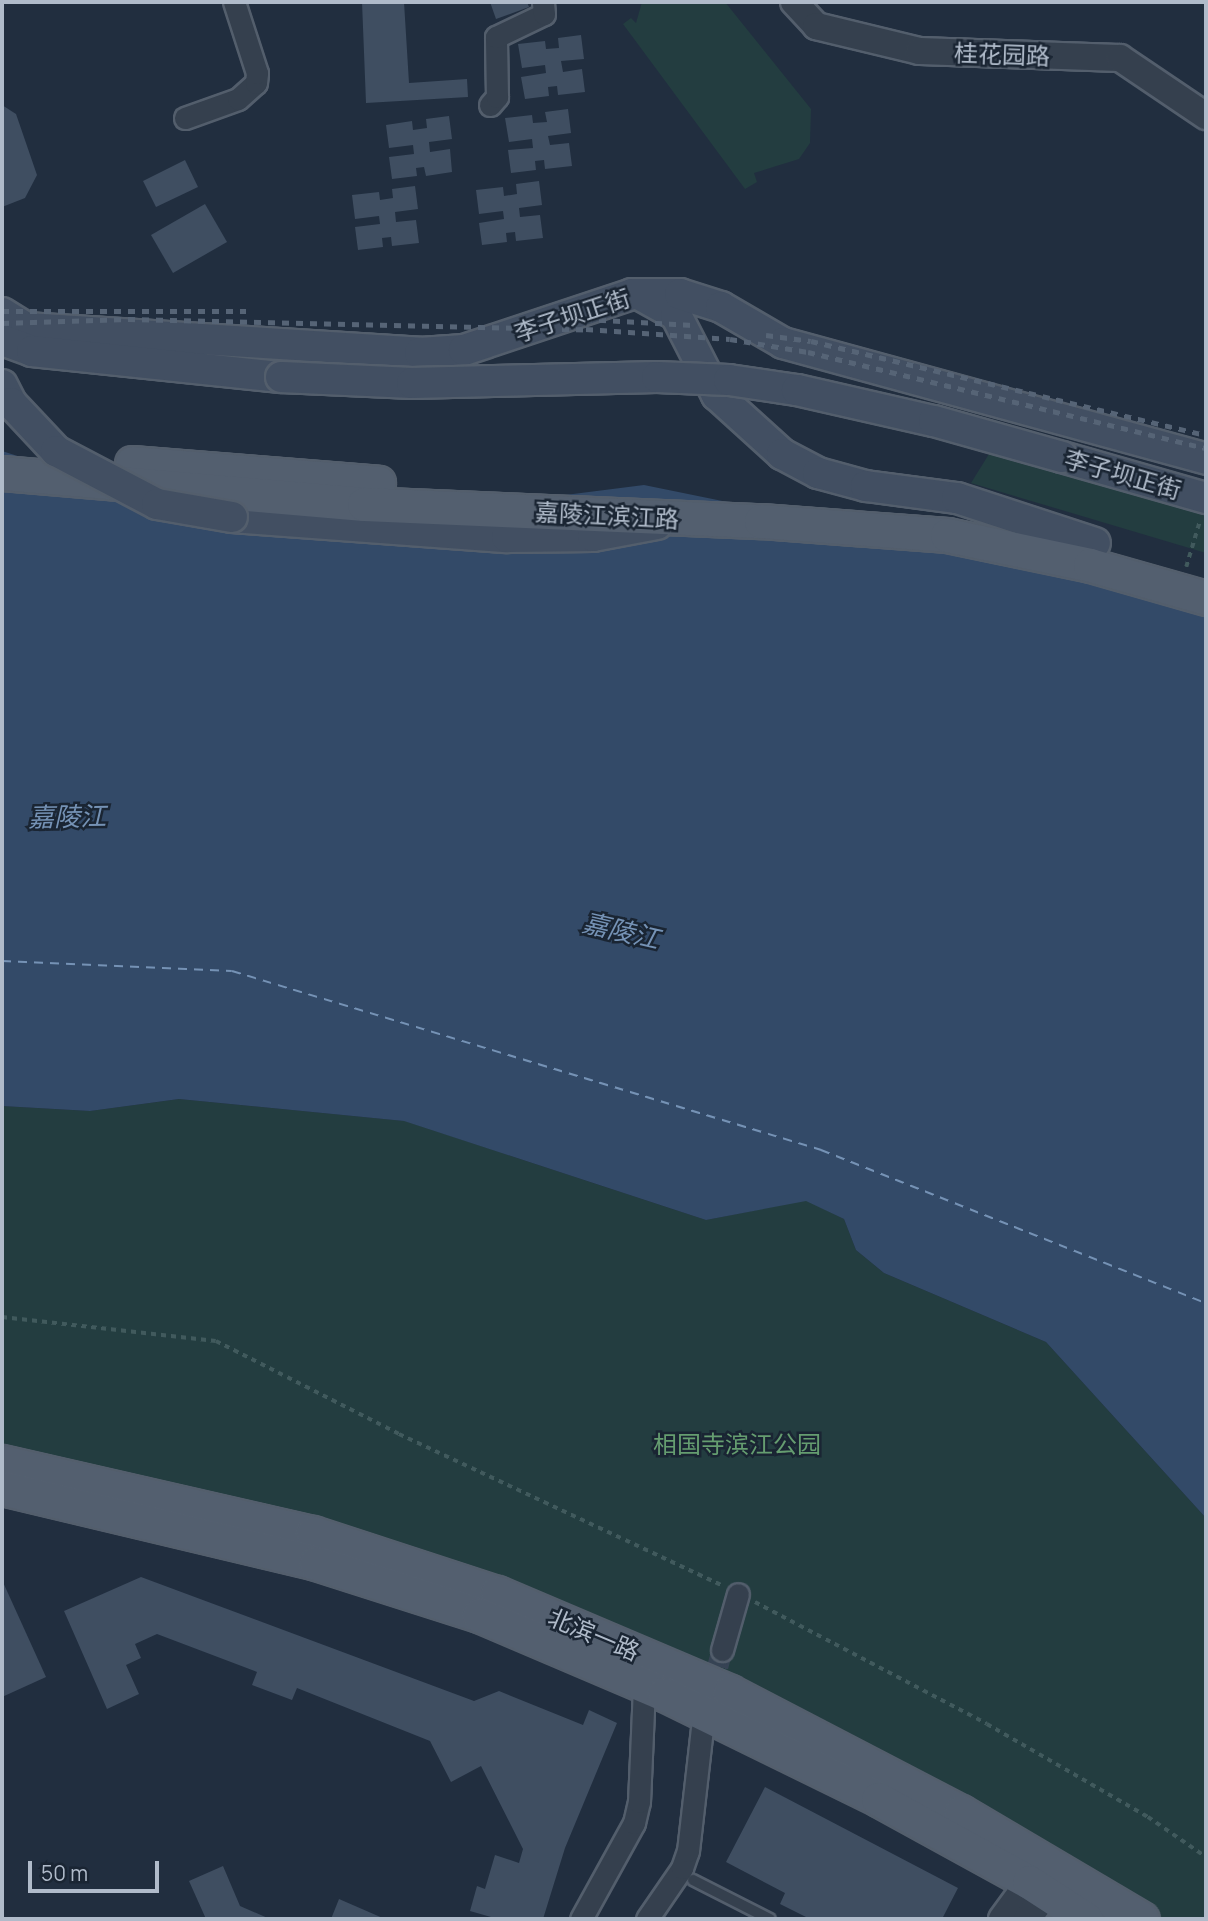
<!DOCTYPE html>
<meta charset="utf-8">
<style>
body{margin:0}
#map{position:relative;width:1208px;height:1921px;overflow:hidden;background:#212e3f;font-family:Manrope,"Noto Sans SC",sans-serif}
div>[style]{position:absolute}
.green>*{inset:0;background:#233d40}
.water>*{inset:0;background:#334a68}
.ferry>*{height:2px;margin-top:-1px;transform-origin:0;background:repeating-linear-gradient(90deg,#7592b5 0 9px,transparent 0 16px)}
.building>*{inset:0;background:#3f4e61}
.minor-tunnel>*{height:21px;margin-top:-10.5px;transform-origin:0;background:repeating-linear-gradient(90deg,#364354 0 21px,transparent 0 31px)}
.path>*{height:3.5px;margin-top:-1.75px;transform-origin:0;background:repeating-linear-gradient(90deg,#415a5d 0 5px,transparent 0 10px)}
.roads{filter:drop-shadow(2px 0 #535e6c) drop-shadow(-2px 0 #535e6c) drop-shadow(0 2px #535e6c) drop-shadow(0 -2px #535e6c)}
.service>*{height:10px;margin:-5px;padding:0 5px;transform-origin:5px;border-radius:5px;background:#35404e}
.minor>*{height:21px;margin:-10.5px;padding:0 10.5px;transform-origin:10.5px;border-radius:10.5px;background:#35404e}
.tertiary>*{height:26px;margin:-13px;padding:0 13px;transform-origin:13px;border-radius:13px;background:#35404e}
.secondary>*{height:30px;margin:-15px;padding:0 15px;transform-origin:15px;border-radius:15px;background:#424f62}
.primary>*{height:33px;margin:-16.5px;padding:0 16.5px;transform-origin:16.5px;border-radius:16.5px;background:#535f6f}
.rail>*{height:5px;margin-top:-2.5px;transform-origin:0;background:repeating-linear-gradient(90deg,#566476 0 7px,transparent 0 14px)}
.bridges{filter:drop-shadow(2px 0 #535e6c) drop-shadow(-2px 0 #535e6c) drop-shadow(0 2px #535e6c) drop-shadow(0 -2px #535e6c)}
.secondary-bridge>*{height:30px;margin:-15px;padding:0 15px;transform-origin:15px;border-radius:15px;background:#424f62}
span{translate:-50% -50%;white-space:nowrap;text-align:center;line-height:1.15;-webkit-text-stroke:5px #1a2533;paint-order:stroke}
.street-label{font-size:24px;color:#b0bbca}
.park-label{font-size:24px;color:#659d70}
.water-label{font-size:26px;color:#7592b5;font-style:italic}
.frame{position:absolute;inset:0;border:4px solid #b0bbca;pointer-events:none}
.scale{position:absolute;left:28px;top:1861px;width:131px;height:32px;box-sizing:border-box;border:4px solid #b0bbca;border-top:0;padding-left:9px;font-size:21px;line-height:24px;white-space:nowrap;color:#b0bbca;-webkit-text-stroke:5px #1a2533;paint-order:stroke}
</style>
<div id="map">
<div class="green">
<div style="clip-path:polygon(642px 2px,725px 2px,811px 109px,810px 143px,799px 159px,754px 173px,757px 182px,745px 189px,623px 24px,631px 18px,636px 23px)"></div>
<div style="clip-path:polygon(989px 454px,1206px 508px,1206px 553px,971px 483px)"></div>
<div style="clip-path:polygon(179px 1099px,405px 1121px,706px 1220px,806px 1200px,844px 1219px,856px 1250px,884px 1273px,1046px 1342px,1206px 1518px,1206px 1919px,1163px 1919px,966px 1802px,2px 1453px,2px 1106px,90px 1111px)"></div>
</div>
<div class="water">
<div style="clip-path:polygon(2px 451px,260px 534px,644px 485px,1206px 600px,1206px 1518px,1046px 1342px,884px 1273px,856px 1250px,844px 1219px,806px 1201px,706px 1220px,404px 1121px,179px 1099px,90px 1111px,2px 1106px)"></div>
</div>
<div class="ferry">
<div style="left:2px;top:961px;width:230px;rotate:2.5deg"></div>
<div style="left:232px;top:971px;width:616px;rotate:16.9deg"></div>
<div style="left:821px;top:1150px;width:414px;rotate:21.7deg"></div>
</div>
<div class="building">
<div style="clip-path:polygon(362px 2px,404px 2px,409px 83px,467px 79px,468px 97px,366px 103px)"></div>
<div style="clip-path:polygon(490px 2px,527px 2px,529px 7px,496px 19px)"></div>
<div style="clip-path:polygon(581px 35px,584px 59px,561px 61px,563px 72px,582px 69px,585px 92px,558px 95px,557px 86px,548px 87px,549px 96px,525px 99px,521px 77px,546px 73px,545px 65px,522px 68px,518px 44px,545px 41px,546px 49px,559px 48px,558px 38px)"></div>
<div style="clip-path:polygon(2px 105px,16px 114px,37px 175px,25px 198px,2px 207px)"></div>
<div style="clip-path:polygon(568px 109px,571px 133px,548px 136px,550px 145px,569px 143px,572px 166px,545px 169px,544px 160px,535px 161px,536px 170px,511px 173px,508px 150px,533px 148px,532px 139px,509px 142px,505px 118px,532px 115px,533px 123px,547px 122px,545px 112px)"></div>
<div style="clip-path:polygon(449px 116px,452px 139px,429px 142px,430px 152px,450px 149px,452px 172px,426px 176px,424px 167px,416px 168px,417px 176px,392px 179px,389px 157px,414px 154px,413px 145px,389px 148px,386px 125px,412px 121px,413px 130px,427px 128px,426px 119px)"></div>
<div style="clip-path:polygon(185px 160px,198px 187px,156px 207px,143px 181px)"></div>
<div style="clip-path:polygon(539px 181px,542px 205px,519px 208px,520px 217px,540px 215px,543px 238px,516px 241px,515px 232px,506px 233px,507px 242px,482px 245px,479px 223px,504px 219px,503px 211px,479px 214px,476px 190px,503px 187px,504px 196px,517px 194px,516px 184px)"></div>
<div style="clip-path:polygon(415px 186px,418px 209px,395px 212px,396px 222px,416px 220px,419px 243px,392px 246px,391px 237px,382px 238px,383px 247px,358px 250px,355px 227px,380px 224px,379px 216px,355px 219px,352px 195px,379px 192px,380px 200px,393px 198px,392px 189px)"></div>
<div style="clip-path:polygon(205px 204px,227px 242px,173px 273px,151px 235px)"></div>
<div style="clip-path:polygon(141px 1577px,474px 1701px,499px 1691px,583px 1725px,589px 1710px,617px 1723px,565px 1848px,543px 1919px,498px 1919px,470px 1911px,477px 1886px,485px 1889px,495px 1855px,519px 1863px,523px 1849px,481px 1766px,451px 1782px,430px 1741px,297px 1688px,292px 1700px,252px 1685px,257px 1672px,157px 1634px,135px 1644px,141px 1658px,126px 1665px,139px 1694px,107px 1709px,64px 1611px)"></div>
<div style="clip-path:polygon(2px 1580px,46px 1677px,2px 1697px)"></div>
<div style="clip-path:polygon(765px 1787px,958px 1888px,942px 1919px,810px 1919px,780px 1904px,785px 1893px,726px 1862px)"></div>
<div style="clip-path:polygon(223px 1866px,240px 1906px,270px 1919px,206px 1919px,189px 1881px)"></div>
<div style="clip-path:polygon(339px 1899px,385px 1919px,331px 1919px)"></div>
</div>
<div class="minor-tunnel">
<div style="left:710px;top:1696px;width:48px;rotate:-75.4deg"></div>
</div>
<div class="path">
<div style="left:1186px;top:567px;width:49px;rotate:-73.4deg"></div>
<div style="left:2px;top:1317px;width:215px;rotate:6.4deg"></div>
<div style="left:216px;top:1341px;width:205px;rotate:26.9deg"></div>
<div style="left:399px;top:1434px;width:358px;rotate:25.1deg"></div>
<div style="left:755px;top:1602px;width:262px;rotate:27.7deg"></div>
<div style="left:987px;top:1724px;width:186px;rotate:30deg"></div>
<div style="left:1148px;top:1817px;width:70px;rotate:34.6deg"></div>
</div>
<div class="roads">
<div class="service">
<div style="left:693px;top:1880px;width:86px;rotate:26.9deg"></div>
</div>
<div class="minor">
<div style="left:490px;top:105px;width:11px;rotate:-49deg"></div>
<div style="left:497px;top:97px;width:60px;rotate:-91deg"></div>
<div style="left:496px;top:37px;width:53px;rotate:-25.6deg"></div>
<div style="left:544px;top:14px;width:12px;rotate:-95deg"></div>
<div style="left:185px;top:118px;width:56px;rotate:-19.7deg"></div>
<div style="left:238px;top:99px;width:24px;rotate:-42deg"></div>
<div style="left:256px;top:83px;width:10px;rotate:-84deg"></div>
<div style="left:257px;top:73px;width:75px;rotate:-107.9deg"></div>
<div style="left:722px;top:1650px;width:58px;rotate:-74.1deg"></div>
<div style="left:581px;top:1919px;width:110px;rotate:-61.1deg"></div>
<div style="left:634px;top:1823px;width:22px;rotate:-77deg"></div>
<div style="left:639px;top:1802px;width:116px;rotate:-87.5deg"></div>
<div style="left:647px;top:1919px;width:62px;rotate:-55.5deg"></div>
<div style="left:682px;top:1868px;width:18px;rotate:-71deg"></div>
<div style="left:688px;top:1851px;width:123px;rotate:-83.5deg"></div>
</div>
<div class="tertiary">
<div style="left:794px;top:2px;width:33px;rotate:47deg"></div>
<div style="left:816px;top:26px;width:106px;rotate:13.6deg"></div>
<div style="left:919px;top:51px;width:201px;rotate:2deg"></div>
<div style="left:1120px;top:58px;width:104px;rotate:34deg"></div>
<div style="left:1002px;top:1919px;width:46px;rotate:-53.9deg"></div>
<div style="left:1027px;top:1919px;width:33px;rotate:-52deg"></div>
</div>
<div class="secondary">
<div style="left:642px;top:296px;width:39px;rotate:29deg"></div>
<div style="left:676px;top:315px;width:90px;rotate:62.9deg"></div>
<div style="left:717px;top:395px;width:88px;rotate:42.2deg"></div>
<div style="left:782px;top:454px;width:41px;rotate:27.8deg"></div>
<div style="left:818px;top:473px;width:50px;rotate:15.2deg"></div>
<div style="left:866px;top:486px;width:92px;rotate:7.5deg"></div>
<div style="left:957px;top:498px;width:145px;rotate:18.1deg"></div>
<div style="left:2px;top:313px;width:28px;rotate:32deg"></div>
<div style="left:26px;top:328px;width:395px;rotate:3.6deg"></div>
<div style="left:420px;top:353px;width:44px;rotate:-3.9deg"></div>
<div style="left:464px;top:350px;width:177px;rotate:-18.4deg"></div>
<div style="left:632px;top:294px;width:48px"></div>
<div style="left:680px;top:294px;width:43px;rotate:17.6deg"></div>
<div style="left:721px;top:307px;width:72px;rotate:30.1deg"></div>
<div style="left:783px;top:343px;width:439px;rotate:15.3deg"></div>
<div style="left:2px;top:340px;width:32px;rotate:20deg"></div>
<div style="left:32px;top:351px;width:250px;rotate:6deg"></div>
<div style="left:1062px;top:457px;width:150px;rotate:15.9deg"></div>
<div style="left:232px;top:517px;width:276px;rotate:4.2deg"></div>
<div style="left:507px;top:537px;width:86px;rotate:-0.7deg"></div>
<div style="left:593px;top:536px;width:65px;rotate:-10.6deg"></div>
</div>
<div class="primary">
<div style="left:132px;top:463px;width:247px;rotate:4.6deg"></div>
<div style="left:2px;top:473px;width:363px;rotate:4.9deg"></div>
<div style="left:364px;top:504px;width:397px;rotate:2.5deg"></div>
<div style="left:761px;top:521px;width:187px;rotate:4.3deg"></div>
<div style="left:947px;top:535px;width:146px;rotate:11.8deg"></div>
<div style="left:1090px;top:565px;width:121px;rotate:15.9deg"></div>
<div style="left:2px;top:1462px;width:319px;rotate:12.9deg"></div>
<div style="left:313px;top:1533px;width:194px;rotate:18.1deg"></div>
<div style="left:497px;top:1593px;width:253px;rotate:23deg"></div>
<div style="left:730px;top:1692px;width:260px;rotate:27.5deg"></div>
<div style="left:961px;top:1812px;width:210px;rotate:30.6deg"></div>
<div style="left:2px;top:1488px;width:323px;rotate:13.4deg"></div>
<div style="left:316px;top:1563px;width:171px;rotate:17.7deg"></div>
<div style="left:479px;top:1615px;width:201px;rotate:23.1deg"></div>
<div style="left:664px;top:1694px;width:238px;rotate:26.1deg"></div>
<div style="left:878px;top:1799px;width:172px;rotate:28.8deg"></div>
<div style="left:1029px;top:1882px;width:68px;rotate:33deg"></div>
</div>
</div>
<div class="rail">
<div style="left:2px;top:311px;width:244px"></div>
<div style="left:585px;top:319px;width:108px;rotate:3.2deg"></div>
<div style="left:2px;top:323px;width:126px;rotate:-1.8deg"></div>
<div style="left:128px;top:319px;width:458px;rotate:1.3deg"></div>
<div style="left:586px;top:329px;width:144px;rotate:4deg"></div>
<div style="left:730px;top:339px;width:79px;rotate:9.5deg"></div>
<div style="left:808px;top:352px;width:409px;rotate:13.6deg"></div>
<div style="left:766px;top:335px;width:45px;rotate:7.6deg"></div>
<div style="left:811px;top:341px;width:406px;rotate:13.4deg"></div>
</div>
<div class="bridges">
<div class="secondary-bridge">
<div style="left:281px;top:377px;width:131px;rotate:2.6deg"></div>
<div style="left:412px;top:383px;width:245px;rotate:-1.4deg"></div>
<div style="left:657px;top:377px;width:72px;rotate:2.4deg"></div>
<div style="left:729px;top:380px;width:69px;rotate:8.4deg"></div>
<div style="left:797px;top:390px;width:140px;rotate:12.8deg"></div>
<div style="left:934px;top:421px;width:133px;rotate:15.7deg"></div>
<div style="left:2px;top:385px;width:20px;rotate:63deg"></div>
<div style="left:11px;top:403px;width:66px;rotate:46.8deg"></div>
<div style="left:56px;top:451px;width:114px;rotate:27.7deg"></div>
<div style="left:157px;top:504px;width:76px;rotate:9.8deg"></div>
</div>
</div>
<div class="street-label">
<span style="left:1002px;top:54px;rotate:2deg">桂花园路</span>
<span style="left:572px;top:315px;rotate:-18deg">李子坝正街</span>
<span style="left:1123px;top:474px;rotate:16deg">李子坝正街</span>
<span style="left:607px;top:515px;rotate:3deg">嘉陵江滨江路</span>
<span style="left:594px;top:1634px;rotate:23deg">北滨一路</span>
</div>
<div class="park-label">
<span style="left:737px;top:1444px">相国寺滨江公园</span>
</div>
<div class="water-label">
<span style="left:67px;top:817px;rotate:-1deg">嘉陵江</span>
<span style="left:621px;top:931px;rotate:13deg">嘉陵江</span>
</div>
<div class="frame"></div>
<div class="scale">50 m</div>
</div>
